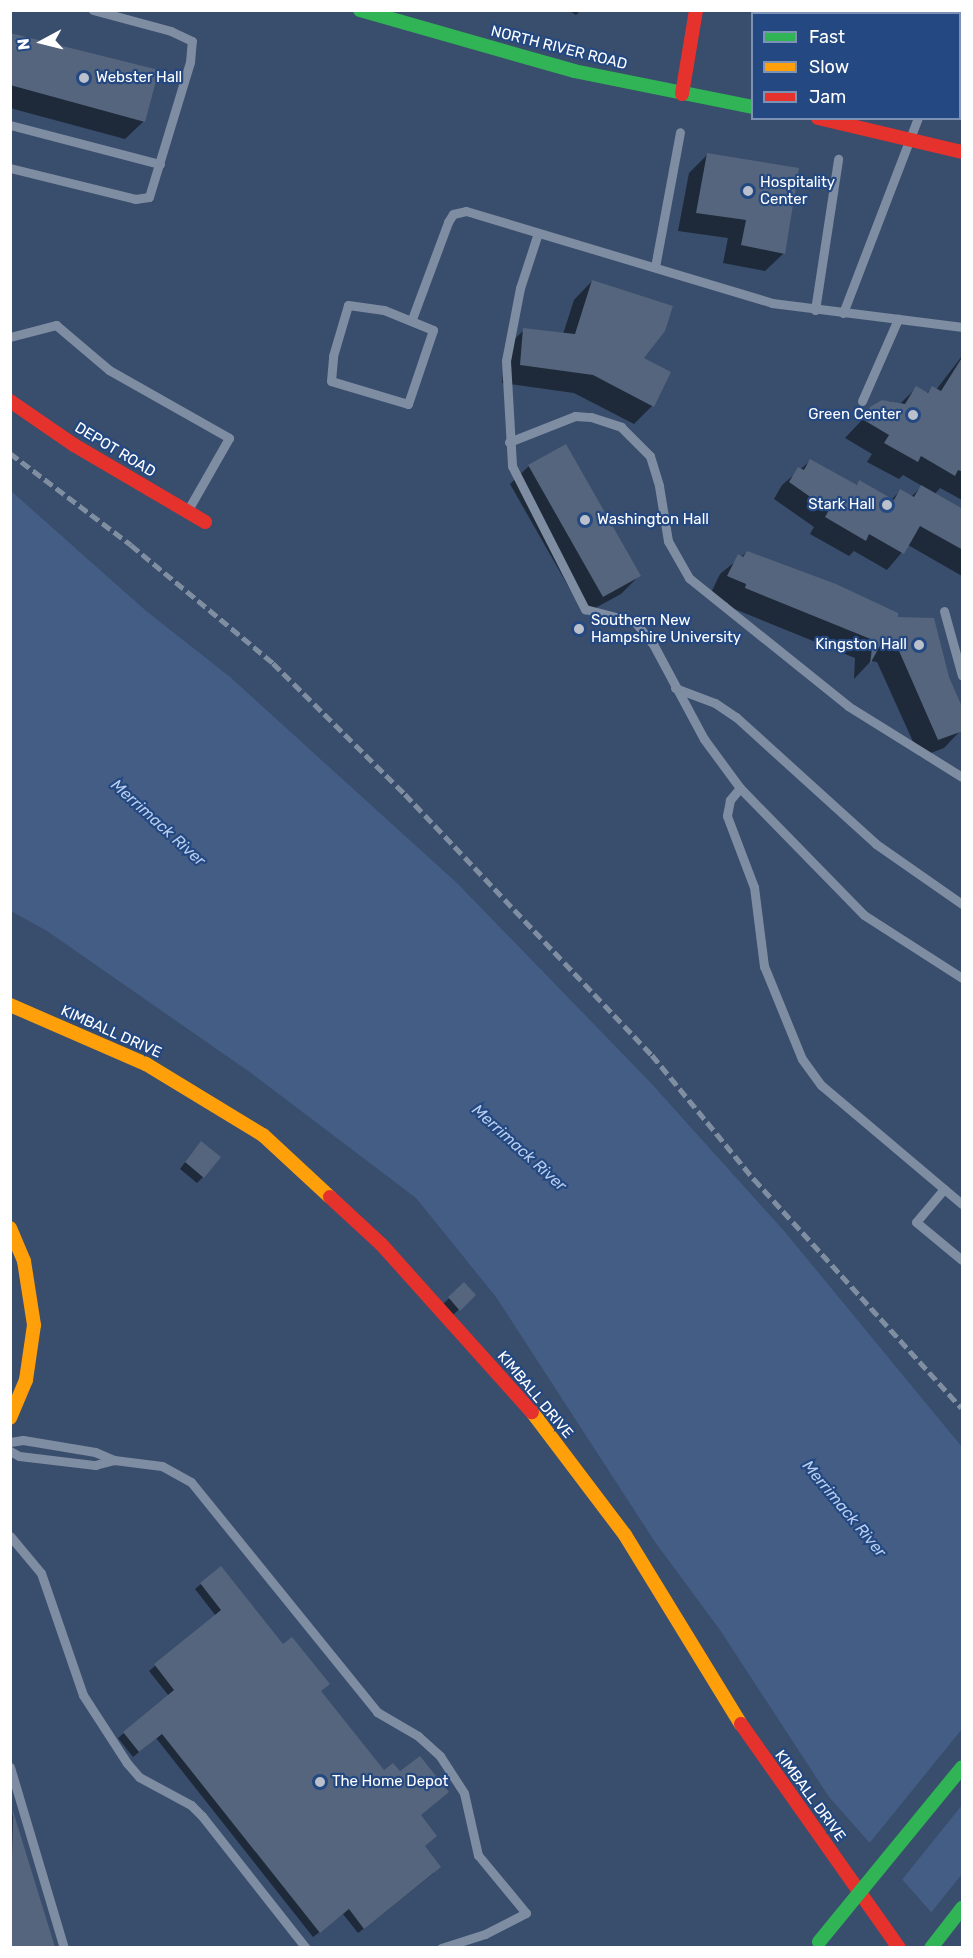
<!DOCTYPE html>
<style>
body{margin:0}
#map{position:relative;width:973px;height:1958px;overflow:hidden;background:#394d6c;font-family:Rubik,sans-serif}
div>[style]{position:absolute}
.water>*{inset:0;background:#445d85}
.pier>*{inset:0;background:#394d6c}
.shadow>*{inset:0;background:#0007}
.building>*{inset:0;background:#54657d}
.lane>*{height:9px;margin:-4.5px;padding:0 4.5px;transform-origin:4.5px;border-radius:4.5px;background:#7f8da2}
.fast>*{height:14px;margin:-7px;padding:0 7px;transform-origin:7px;border-radius:7px;background:#30b455}
.slow>*{height:14px;margin:-7px;padding:0 7px;transform-origin:7px;border-radius:7px;background:#ff9f0a}
.jam>*{height:14px;margin:-7px;padding:0 7px;transform-origin:7px;border-radius:7px;background:#e5322d}
.rail>*{height:4.5px;margin-top:-2.25px;transform-origin:0;background:repeating-linear-gradient(90deg,#808ea2 0 10px,transparent 0 14.5px)}
.fast-bridge>*{height:14px;margin:-7px;padding:0 7px;transform-origin:7px;border-radius:7px;background:#30b455}
.dots>*{width:16px;height:16px;translate:-50% -50%;box-sizing:border-box;border:3px solid #244881;border-radius:50%}
span{translate:-50% -50%;white-space:nowrap;text-align:center;line-height:1.15;-webkit-text-stroke:4.5px #244881;paint-order:stroke}
.street-label{font-size:15px;color:#fff}
.poi-label{font-size:15px;color:#fff}
.left{translate:0 -50%;text-align:left}
.right{translate:-100% -50%;text-align:right}
.water-label{font-size:16px;color:#b7ceee;font-style:italic}
.frame{position:absolute;inset:0;border:12px solid #fff;pointer-events:none}
.legend{position:absolute;left:751px;top:12px;width:210px;height:108px;box-sizing:border-box;background:#244881;border:2px solid #7c91b3;margin:0;padding:8px 10px;list-style:none;font-size:18px;color:#fff}
.legend li{display:flex;align-items:center;gap:12px;height:30px}
.legend b{width:30px;border:2px solid #7c91b3}
.north{position:absolute;left:12px;top:12px;width:60px;height:60px;-webkit-text-stroke:4px #244881;paint-order:stroke;rotate:263deg;font-size:16px;font-weight:700;line-height:24px;text-align:center;color:#fff}
.north::after{content:'';display:block;margin:auto;width:21px;height:27px;background:#fff;clip-path:polygon(50% 0,100% 100%,50% 72%,0 100%)}
</style>
<div id="map">
<div class="water">
<div style="clip-path:polygon(10px 490px,145px 610px,230px 677px,458px 884px,650px 1082px,785px 1232px,962px 1447px,962px 1947px,829px 1797px,720px 1630px,655px 1542px,496px 1297px,416px 1198px,251px 1073px,47px 931px,11px 911px)"></div>
</div>
<div class="pier">
<div style="clip-path:polygon(962px 1729px,962px 1805px,901px 1881px,868px 1845px)"></div>
<div style="clip-path:polygon(962px 1874px,962px 1947px,955px 1948px,930px 1914px)"></div>
</div>
<div class="shadow">
<div style="clip-path:polygon(568px 10px,581px 10px,576px 15px)"></div>
<div style="clip-path:polygon(762px 10px,836px 10px,761px 14px)"></div>
<div style="clip-path:polygon(10px 35px,144px 121px,125px 139px,10px 108px)"></div>
<div style="clip-path:polygon(707px 155px,784px 253px,765px 271px,723px 263px,728px 238px,678px 231px,689px 173px)"></div>
<div style="clip-path:polygon(592px 281px,642px 359px,652px 406px,634px 424px,574px 393px,502px 383px,505px 348px,524px 330px,563px 334px,574px 300px)"></div>
<div style="clip-path:polygon(962px 356px,962px 500px,940px 488px,934px 495px,962px 511px,962px 576px,908px 545px,887px 570px,854px 551px,849px 556px,810px 534px,814px 527px,774px 499px,782px 485px,810px 461px,855px 486px,860px 482px,891px 500px,900px 491px,911px 497px,922px 486px,903px 475px,899px 479px,867px 462px,872px 454px,845px 438px,877px 404px,889px 401px,900px 404px,916px 388px,926px 394px,932px 388px,936px 390px)"></div>
<div style="clip-path:polygon(529px 466px,640px 575px,621px 594px,584px 614px,510px 484px)"></div>
<div style="clip-path:polygon(747px 552px,896px 614px,962px 729px,944px 748px,920px 757px,877px 662px,871px 661px,854px 679px,855px 658px,727px 606px,728px 603px,710px 595px,720px 574px)"></div>
<div style="clip-path:polygon(195px 1149px,203px 1177px,197px 1183px,180px 1169px)"></div>
<div style="clip-path:polygon(464px 1284px,474px 1295px,453px 1315px,443px 1304px)"></div>
<div style="clip-path:polygon(201px 1584px,320px 1691px,419px 1815px,423px 1846px,434px 1873px,358px 1933px,343px 1914px,313px 1937px,156px 1738px,133px 1757px,118px 1738px,169px 1696px,149px 1671px,216px 1616px,195px 1589px)"></div>
<div style="clip-path:polygon(10px 1807px,53px 1948px,10px 1948px)"></div>
</div>
<div class="building">
<div style="clip-path:polygon(10px 33px,159px 70px,145px 122px,10px 85px)"></div>
<div style="clip-path:polygon(707px 153px,799px 168px,785px 254px,741px 245px,746px 220px,696px 213px)"></div>
<div style="clip-path:polygon(592px 280px,673px 306px,665px 331px,644px 358px,671px 372px,654px 407px,593px 375px,520px 365px,523px 328px,575px 334px)"></div>
<div style="clip-path:polygon(963px 356px,963px 472px,958px 470px,955px 476px,921px 456px,918px 462px,884px 443px,889px 435px,862px 419px,870px 407px,882px 400px,905px 404px,916px 386px,928px 393px,932px 386px,941px 391px)"></div>
<div style="clip-path:polygon(566px 444px,641px 576px,603px 597px,528px 465px)"></div>
<div style="clip-path:polygon(810px 459px,857px 485px,859px 480px,894px 500px,900px 489px,914px 497px,921px 485px,963px 509px,963px 550px,920px 526px,904px 554px,869px 534px,866px 541px,825px 517px,829px 510px,789px 482px,798px 467px,804px 470px)"></div>
<div style="clip-path:polygon(747px 551px,836px 584px,898px 613px,898px 617px,934px 618px,949px 677px,963px 709px,963px 731px,938px 740px,896px 644px,882px 642px,870px 664px,873px 640px,745px 588px,746px 584px,727px 576px,738px 554px,743px 557px)"></div>
<div style="clip-path:polygon(201px 1141px,221px 1157px,204px 1178px,185px 1162px)"></div>
<div style="clip-path:polygon(464px 1282px,476px 1295px,460px 1311px,448px 1297px)"></div>
<div style="clip-path:polygon(221px 1566px,283px 1644px,292px 1637px,330px 1684px,321px 1691px,384px 1770px,393px 1763px,400px 1771px,420px 1756px,449px 1792px,421px 1815px,437px 1836px,425px 1846px,441px 1867px,364px 1929px,349px 1909px,320px 1933px,162px 1734px,139px 1752px,123px 1732px,174px 1690px,154px 1664px,221px 1610px,200px 1583px)"></div>
<div style="clip-path:polygon(13px 1811px,50px 1931px,55px 1947px,10px 1947px)"></div>
</div>
<div class="lane">
<div style="left:957px;top:14px;width:4px;rotate:-76deg"></div>
<div style="left:10px;top:125px;width:155px;rotate:14.6deg"></div>
<div style="left:10px;top:168px;width:129px;rotate:13.9deg"></div>
<div style="left:135px;top:199px;width:14px;rotate:-8deg"></div>
<div style="left:149px;top:197px;width:141px;rotate:-73.1deg"></div>
<div style="left:190px;top:62px;width:21px;rotate:-85deg"></div>
<div style="left:192px;top:41px;width:23px;rotate:-155deg"></div>
<div style="left:171px;top:31px;width:81px;rotate:-164.9deg"></div>
<div style="left:538px;top:233px;width:58px;rotate:108.1deg"></div>
<div style="left:520px;top:288px;width:74px;rotate:100.9deg"></div>
<div style="left:506px;top:361px;width:105px;rotate:86.7deg"></div>
<div style="left:512px;top:466px;width:161px;rotate:63deg"></div>
<div style="left:585px;top:609px;width:52px;rotate:14.6deg"></div>
<div style="left:635px;top:622px;width:28px;rotate:51deg"></div>
<div style="left:653px;top:644px;width:108px;rotate:61.8deg"></div>
<div style="left:704px;top:739px;width:61px;rotate:53.7deg"></div>
<div style="left:740px;top:788px;width:177px;rotate:45.7deg"></div>
<div style="left:864px;top:915px;width:117px;rotate:32.7deg"></div>
<div style="left:655px;top:267px;width:137px;rotate:-79.5deg"></div>
<div style="left:348px;top:305px;width:36px;rotate:8deg"></div>
<div style="left:384px;top:310px;width:53px;rotate:22.2deg"></div>
<div style="left:433px;top:330px;width:78px;rotate:108.7deg"></div>
<div style="left:408px;top:404px;width:80px;rotate:-163.4deg"></div>
<div style="left:331px;top:381px;width:25px;rotate:-85deg"></div>
<div style="left:333px;top:356px;width:53px;rotate:-73.6deg"></div>
<div style="left:815px;top:310px;width:153px;rotate:-81.3deg"></div>
<div style="left:843px;top:313px;width:209px;rotate:-69deg"></div>
<div style="left:412px;top:319px;width:103px;rotate:-69.6deg"></div>
<div style="left:448px;top:222px;width:9px;rotate:-58deg"></div>
<div style="left:453px;top:214px;width:13px;rotate:-13deg"></div>
<div style="left:466px;top:211px;width:320px;rotate:16.7deg"></div>
<div style="left:772px;top:303px;width:192px;rotate:7.2deg"></div>
<div style="left:10px;top:337px;width:48px;rotate:-14.6deg"></div>
<div style="left:56px;top:325px;width:70px;rotate:40.3deg"></div>
<div style="left:109px;top:370px;width:138px;rotate:29.5deg"></div>
<div style="left:229px;top:438px;width:83px;rotate:119.7deg"></div>
<div style="left:862px;top:401px;width:90px;rotate:-66.3deg"></div>
<div style="left:509px;top:442px;width:71px;rotate:-21.5deg"></div>
<div style="left:575px;top:416px;width:16px;rotate:4deg"></div>
<div style="left:591px;top:417px;width:32px;rotate:18deg"></div>
<div style="left:621px;top:427px;width:41px;rotate:45deg"></div>
<div style="left:650px;top:456px;width:31px;rotate:73deg"></div>
<div style="left:659px;top:486px;width:56px;rotate:80.7deg"></div>
<div style="left:668px;top:541px;width:43px;rotate:60.4deg"></div>
<div style="left:689px;top:578px;width:204px;rotate:38.8deg"></div>
<div style="left:848px;top:706px;width:134px;rotate:31.9deg"></div>
<div style="left:944px;top:611px;width:67px;rotate:74.5deg"></div>
<div style="left:675px;top:688px;width:43px;rotate:20.6deg"></div>
<div style="left:715px;top:703px;width:25px;rotate:34deg"></div>
<div style="left:736px;top:717px;width:189px;rotate:42.2deg"></div>
<div style="left:876px;top:844px;width:105px;rotate:34.9deg"></div>
<div style="left:740px;top:788px;width:16px;rotate:130deg"></div>
<div style="left:730px;top:800px;width:16px;rotate:101deg"></div>
<div style="left:727px;top:816px;width:76px;rotate:69.2deg"></div>
<div style="left:754px;top:887px;width:80px;rotate:82.8deg"></div>
<div style="left:764px;top:966px;width:100px;rotate:67.8deg"></div>
<div style="left:802px;top:1059px;width:32px;rotate:54deg"></div>
<div style="left:821px;top:1085px;width:185px;rotate:40.2deg"></div>
<div style="left:944px;top:1189px;width:43px;rotate:130.3deg"></div>
<div style="left:916px;top:1222px;width:60px;rotate:39.6deg"></div>
<div style="left:10px;top:1442px;width:13px;rotate:-9deg"></div>
<div style="left:23px;top:1440px;width:73px;rotate:9.5deg"></div>
<div style="left:95px;top:1452px;width:21px;rotate:23deg"></div>
<div style="left:114px;top:1460px;width:48px;rotate:7.1deg"></div>
<div style="left:162px;top:1466px;width:33px;rotate:29deg"></div>
<div style="left:191px;top:1482px;width:296px;rotate:51deg"></div>
<div style="left:377px;top:1712px;width:48px;rotate:30.3deg"></div>
<div style="left:418px;top:1736px;width:30px;rotate:42deg"></div>
<div style="left:440px;top:1756px;width:44px;rotate:57deg"></div>
<div style="left:464px;top:1793px;width:64px;rotate:77.3deg"></div>
<div style="left:478px;top:1855px;width:75px;rotate:50.4deg"></div>
<div style="left:526px;top:1913px;width:46px;rotate:152.9deg"></div>
<div style="left:485px;top:1934px;width:46px;rotate:162.3deg"></div>
<div style="left:10px;top:1451px;width:10px;rotate:29deg"></div>
<div style="left:19px;top:1456px;width:77px;rotate:6.8deg"></div>
<div style="left:95px;top:1465px;width:20px;rotate:-15deg"></div>
<div style="left:10px;top:1536px;width:48px;rotate:50deg"></div>
<div style="left:41px;top:1573px;width:129px;rotate:71deg"></div>
<div style="left:83px;top:1695px;width:81px;rotate:57.1deg"></div>
<div style="left:127px;top:1763px;width:18px;rotate:49deg"></div>
<div style="left:139px;top:1777px;width:59px;rotate:28.3deg"></div>
<div style="left:191px;top:1805px;width:16px;rotate:45deg"></div>
<div style="left:202px;top:1816px;width:168px;rotate:51.8deg"></div>
<div style="left:10px;top:1767px;width:189px;rotate:73.4deg"></div>
</div>
<div class="fast">
<div style="left:360px;top:10px;width:223px;rotate:15.9deg"></div>
<div style="left:574px;top:71px;width:182px;rotate:11.4deg"></div>
<div style="left:931px;top:1948px;width:51px;rotate:-52.2deg"></div>
</div>
<div class="slow">
<div style="left:10px;top:1005px;width:148px;rotate:23.5deg"></div>
<div style="left:146px;top:1064px;width:137px;rotate:31.3deg"></div>
<div style="left:263px;top:1135px;width:91px;rotate:42.8deg"></div>
<div style="left:10px;top:1228px;width:36px;rotate:67deg"></div>
<div style="left:24px;top:1261px;width:65px;rotate:81.1deg"></div>
<div style="left:34px;top:1325px;width:56px;rotate:98.3deg"></div>
<div style="left:26px;top:1380px;width:41px;rotate:112.8deg"></div>
<div style="left:532px;top:1412px;width:154px;rotate:52.9deg"></div>
<div style="left:625px;top:1535px;width:222px;rotate:58.5deg"></div>
</div>
<div class="jam">
<div style="left:682px;top:94px;width:85px;rotate:-80.5deg"></div>
<div style="left:818px;top:118px;width:148px;rotate:13.3deg"></div>
<div style="left:10px;top:401px;width:78px;rotate:34.5deg"></div>
<div style="left:74px;top:445px;width:152px;rotate:30.4deg"></div>
<div style="left:330px;top:1197px;width:69px;rotate:42.7deg"></div>
<div style="left:381px;top:1244px;width:226px;rotate:48.1deg"></div>
<div style="left:741px;top:1724px;width:274px;rotate:54.8deg"></div>
</div>
<div class="rail">
<div style="left:10px;top:453px;width:152px;rotate:37.2deg"></div>
<div style="left:131px;top:545px;width:185px;rotate:39.7deg"></div>
<div style="left:273px;top:663px;width:186px;rotate:44.8deg"></div>
<div style="left:405px;top:794px;width:359px;rotate:46.6deg"></div>
<div style="left:652px;top:1055px;width:161px;rotate:50.6deg"></div>
<div style="left:754px;top:1179px;width:309px;rotate:47.8deg"></div>
</div>
<div class="fast-bridge">
<div style="left:819px;top:1942px;width:226px;rotate:-50.7deg"></div>
</div>
<div class="dots">
<div style="left:84px;top:78px;background:#bac1cc"></div>
<div style="left:748px;top:191px;background:#bac1cc"></div>
<div style="left:913px;top:415px;background:#bac1cc"></div>
<div style="left:887px;top:505px;background:#bac1cc"></div>
<div style="left:585px;top:520px;background:#bac1cc"></div>
<div style="left:579px;top:629px;background:#bac1cc"></div>
<div style="left:919px;top:645px;background:#bac1cc"></div>
<div style="left:320px;top:1782px;background:#bac1cc"></div>
</div>
<div class="street-label">
<span style="left:559px;top:48px;rotate:14deg">NORTH RIVER ROAD</span>
<span style="left:115px;top:450px;rotate:31deg">DEPOT ROAD</span>
<span style="left:111px;top:1032px;rotate:24deg">KIMBALL DRIVE</span>
<span style="left:535px;top:1395px;rotate:50deg">KIMBALL DRIVE</span>
<span style="left:810px;top:1796px;rotate:54deg">KIMBALL DRIVE</span>
</div>
<div class="poi-label">
<span class="left" style="left:96px;top:78px">Webster Hall</span>
<span class="left" style="left:760px;top:191px">Hospitality<br>Center</span>
<span class="right" style="left:901px;top:415px">Green Center</span>
<span class="right" style="left:875px;top:505px">Stark Hall</span>
<span class="left" style="left:597px;top:520px">Washington Hall</span>
<span class="left" style="left:591px;top:629px">Southern New<br>Hampshire University</span>
<span class="right" style="left:907px;top:645px">Kingston Hall</span>
<span class="left" style="left:332px;top:1782px">The Home Depot</span>
</div>
<div class="water-label">
<span style="left:158px;top:823px;rotate:42deg">Merrimack River</span>
<span style="left:519px;top:1148px;rotate:42deg">Merrimack River</span>
<span style="left:844px;top:1509px;rotate:50deg">Merrimack River</span>
</div>
<div class="frame"></div>
<ul class="legend">
<li><b style="height:8px;background:#30b455"></b>Fast</li>
<li><b style="height:8px;background:#ff9f0a"></b>Slow</li>
<li><b style="height:8px;background:#e5322d"></b>Jam</li>
</ul>
<div class="north">N</div>
</div>
